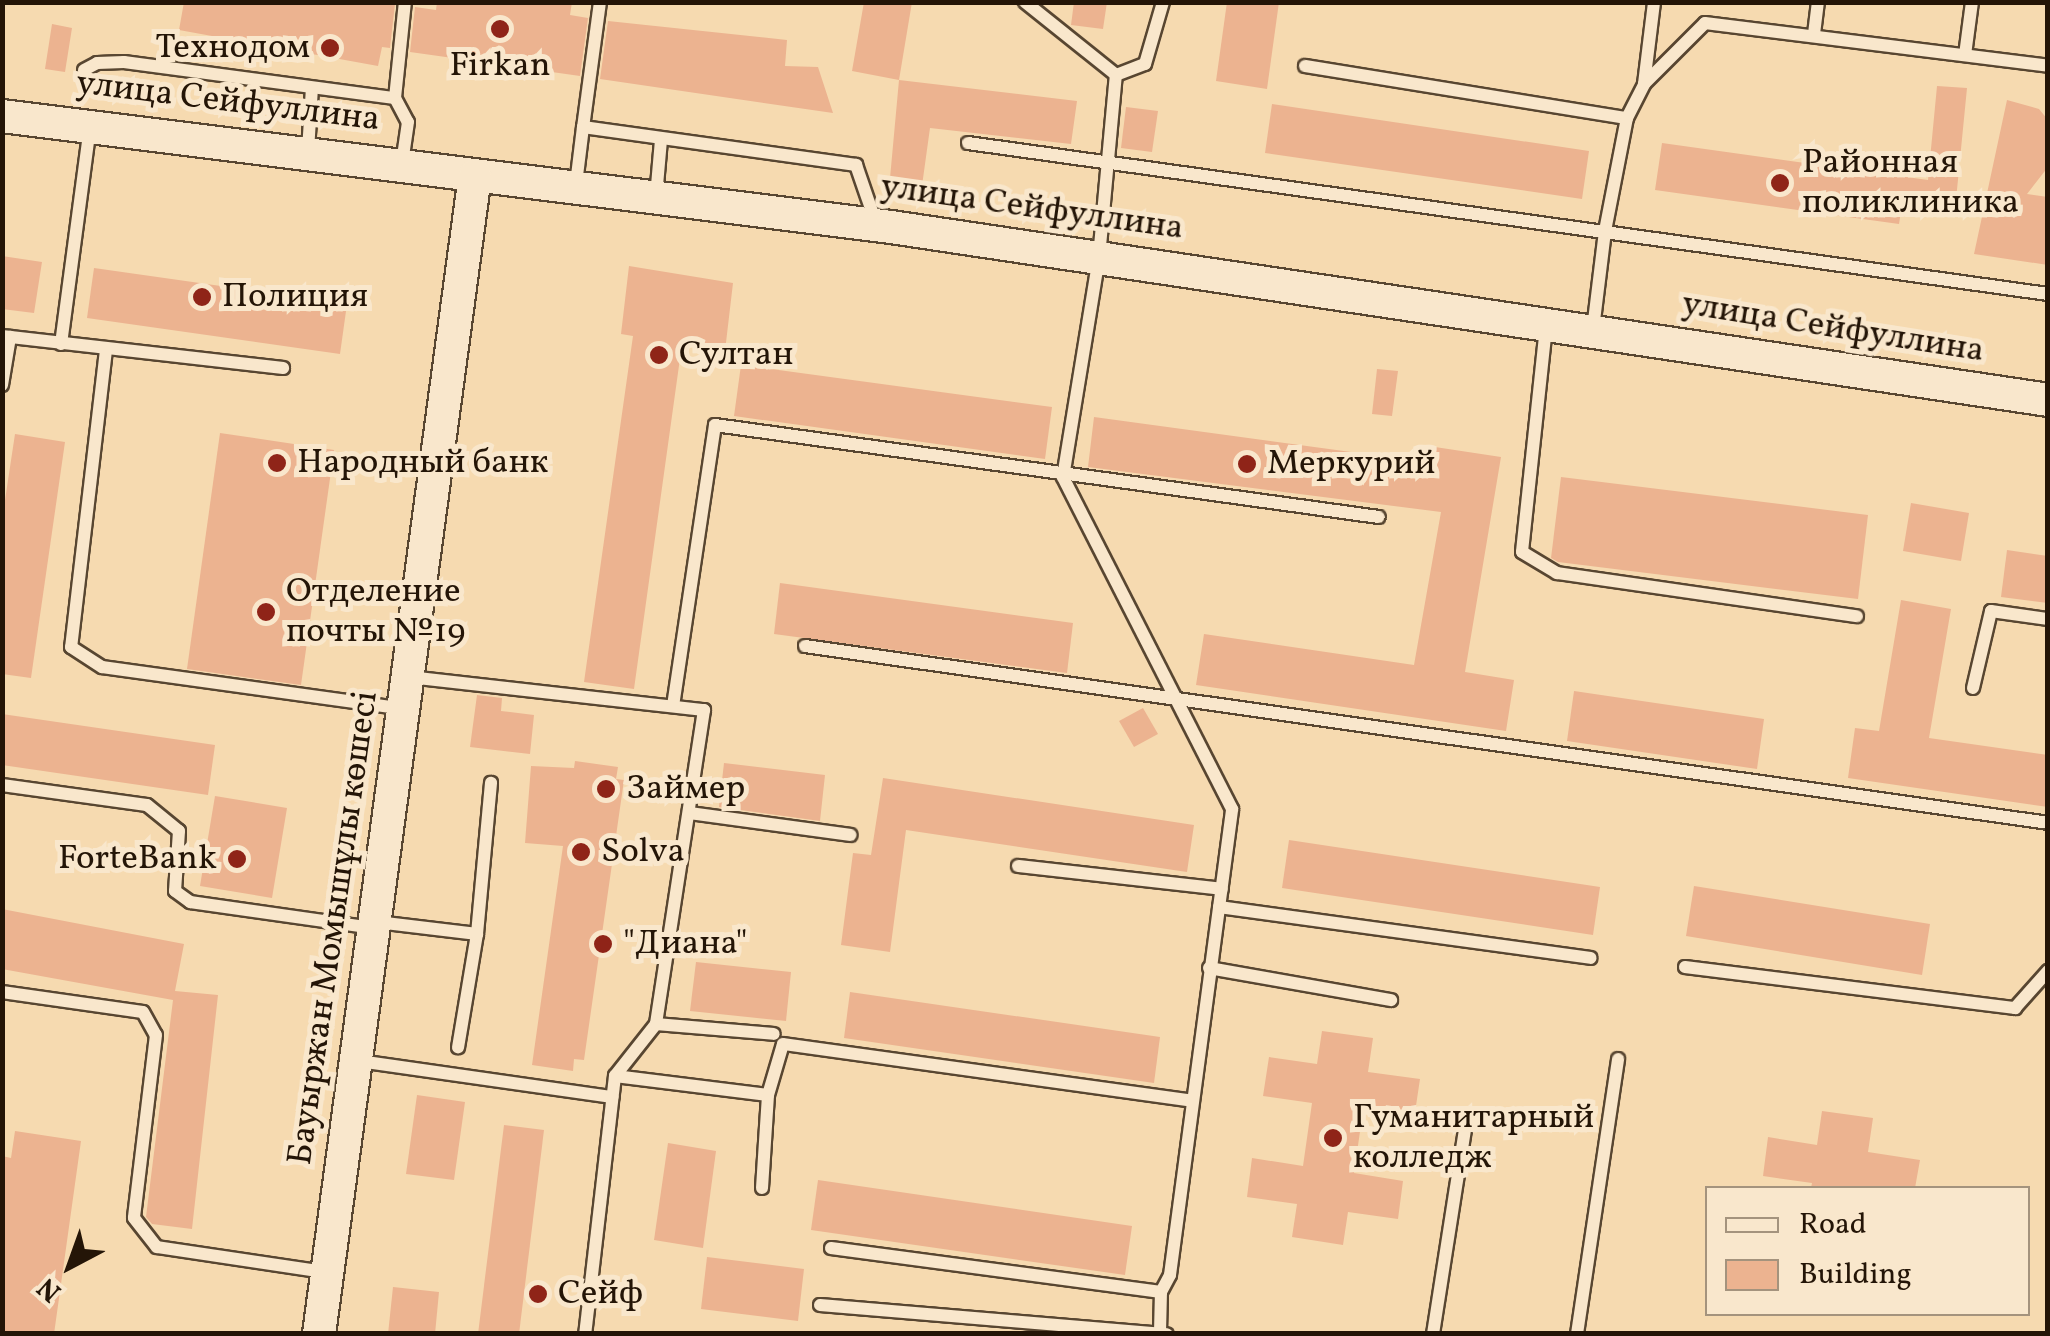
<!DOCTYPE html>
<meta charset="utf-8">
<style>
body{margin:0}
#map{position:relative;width:2050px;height:1336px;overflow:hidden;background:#f6dab0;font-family:Vollkorn,serif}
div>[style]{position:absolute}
.building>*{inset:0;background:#ecb390}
.roads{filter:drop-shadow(2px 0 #584631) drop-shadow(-2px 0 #584631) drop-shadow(0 2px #584631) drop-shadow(0 -2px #584631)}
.service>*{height:12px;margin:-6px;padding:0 6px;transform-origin:6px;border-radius:6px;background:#f9e7cc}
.tertiary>*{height:32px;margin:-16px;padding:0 16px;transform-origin:16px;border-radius:16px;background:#f9e7cc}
.dots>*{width:28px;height:28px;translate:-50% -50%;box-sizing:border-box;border:5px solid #f9e7cc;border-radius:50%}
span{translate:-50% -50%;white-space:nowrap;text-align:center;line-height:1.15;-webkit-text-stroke:10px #f9e7cc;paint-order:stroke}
.poi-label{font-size:35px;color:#241507}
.right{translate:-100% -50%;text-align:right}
.left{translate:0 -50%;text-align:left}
.street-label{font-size:35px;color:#241507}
.frame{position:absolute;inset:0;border:5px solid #241507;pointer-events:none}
.legend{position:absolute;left:1705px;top:1186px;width:325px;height:130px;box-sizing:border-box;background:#f9e7cc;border:2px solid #a4937d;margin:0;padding:12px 18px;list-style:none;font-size:30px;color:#241507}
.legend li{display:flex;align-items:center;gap:20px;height:50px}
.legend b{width:50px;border:2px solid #a4937d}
.north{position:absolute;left:20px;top:1216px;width:100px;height:100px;-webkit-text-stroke:8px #f9e7cc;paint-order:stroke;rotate:221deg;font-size:28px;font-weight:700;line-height:40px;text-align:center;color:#241507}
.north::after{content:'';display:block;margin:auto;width:35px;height:45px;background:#241507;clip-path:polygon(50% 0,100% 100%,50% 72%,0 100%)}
</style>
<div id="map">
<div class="building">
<div style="clip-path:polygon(184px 2px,395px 4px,390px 48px,382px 47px,378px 66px,179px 30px)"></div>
<div style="clip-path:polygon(437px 2px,572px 2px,570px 15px,588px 18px,580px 76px,410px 52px,415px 7px,436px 10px)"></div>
<div style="clip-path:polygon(864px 2px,912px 2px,899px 80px,852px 71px)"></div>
<div style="clip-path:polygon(1074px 2px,1107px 2px,1103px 29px,1071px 25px)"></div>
<div style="clip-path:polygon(1227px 2px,1279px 2px,1267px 89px,1216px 81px)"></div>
<div style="clip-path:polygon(608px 21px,787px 40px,785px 66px,818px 67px,833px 113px,600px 79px)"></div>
<div style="clip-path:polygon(52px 24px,72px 28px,65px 72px,45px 69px)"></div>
<div style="clip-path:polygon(899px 80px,1077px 101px,1071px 144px,930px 128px,921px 193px,889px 189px)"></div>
<div style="clip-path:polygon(1937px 86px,1967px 88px,1955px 210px,1902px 205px,1899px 224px,1655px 190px,1662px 143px,1928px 180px)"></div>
<div style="clip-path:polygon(2007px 100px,2039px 109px,2048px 120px,2048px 167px,2027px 194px,2048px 197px,2048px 265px,1974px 254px)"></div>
<div style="clip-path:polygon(1272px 104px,1589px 151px,1582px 199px,1265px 153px)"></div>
<div style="clip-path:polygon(1126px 107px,1158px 111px,1152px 152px,1121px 148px)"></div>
<div style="clip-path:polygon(2px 256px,42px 262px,34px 313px,2px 309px)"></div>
<div style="clip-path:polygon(629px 266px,733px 283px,725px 351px,682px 344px,634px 689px,584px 682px,633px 336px,621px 334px)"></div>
<div style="clip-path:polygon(94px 268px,347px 304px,340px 354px,87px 318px)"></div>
<div style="clip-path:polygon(741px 365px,1052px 407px,1045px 459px,734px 416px)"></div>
<div style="clip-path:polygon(1377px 369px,1398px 371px,1392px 416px,1372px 414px)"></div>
<div style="clip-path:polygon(1094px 417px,1432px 463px,1435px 447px,1501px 457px,1465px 672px,1514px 680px,1506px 731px,1196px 685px,1204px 634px,1414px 665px,1441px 512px,1088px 467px)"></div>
<div style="clip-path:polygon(220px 433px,334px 450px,301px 685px,187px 669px)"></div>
<div style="clip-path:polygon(15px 434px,65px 442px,31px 678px,2px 674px,2px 520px)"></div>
<div style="clip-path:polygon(1561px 477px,1868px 515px,1858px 599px,1558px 562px,1551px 558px)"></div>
<div style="clip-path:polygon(1911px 503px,1969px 513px,1961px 561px,1903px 551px)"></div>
<div style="clip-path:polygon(2007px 550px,2048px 556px,2048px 603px,2001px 597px)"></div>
<div style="clip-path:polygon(780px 583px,1073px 623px,1067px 673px,774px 634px)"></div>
<div style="clip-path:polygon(1901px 600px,1951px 609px,1929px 738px,2048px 755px,2048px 807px,1848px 778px,1855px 728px,1879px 731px)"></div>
<div style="clip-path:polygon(1574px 691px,1764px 719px,1757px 769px,1567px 741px)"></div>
<div style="clip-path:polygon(477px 695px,502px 698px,501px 711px,534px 715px,530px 754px,470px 747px)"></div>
<div style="clip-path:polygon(1143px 708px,1158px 734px,1134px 747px,1119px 721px)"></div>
<div style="clip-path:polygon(2px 714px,215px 745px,208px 795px,2px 765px)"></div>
<div style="clip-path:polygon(575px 761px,618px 767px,616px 779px,624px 780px,584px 1060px,574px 1059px,573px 1071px,532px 1065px,563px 846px,525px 843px,531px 766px,574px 768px)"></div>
<div style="clip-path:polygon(724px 763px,825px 775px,820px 821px,719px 807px)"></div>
<div style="clip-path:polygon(883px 778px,1194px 825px,1187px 872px,906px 830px,890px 952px,841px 945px,853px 853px,871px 855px)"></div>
<div style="clip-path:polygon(215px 796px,287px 808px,272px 898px,200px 886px)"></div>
<div style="clip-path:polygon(1289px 840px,1600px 887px,1593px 935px,1282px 888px)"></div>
<div style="clip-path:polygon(1694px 886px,1930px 924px,1922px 975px,1686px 936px)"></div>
<div style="clip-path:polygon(2px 909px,184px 944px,175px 991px,218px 995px,192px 1229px,152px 1224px,146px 1217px,173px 1000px,2px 969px)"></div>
<div style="clip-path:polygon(696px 962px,791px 972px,786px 1021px,690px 1011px)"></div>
<div style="clip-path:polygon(850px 992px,1160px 1037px,1154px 1083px,844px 1038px)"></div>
<div style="clip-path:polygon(1322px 1031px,1373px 1038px,1368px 1072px,1420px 1079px,1414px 1119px,1363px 1111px,1354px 1173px,1403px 1181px,1398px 1219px,1348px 1212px,1343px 1245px,1292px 1237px,1297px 1204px,1247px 1197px,1252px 1158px,1303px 1166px,1312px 1103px,1263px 1096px,1269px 1057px,1317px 1064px)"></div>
<div style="clip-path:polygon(417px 1095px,465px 1102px,454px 1180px,406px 1174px)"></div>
<div style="clip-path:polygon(1822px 1111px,1873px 1118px,1868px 1152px,1920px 1160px,1915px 1188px,1811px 1188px,1812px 1183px,1763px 1176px,1768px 1137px,1817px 1145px)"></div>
<div style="clip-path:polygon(504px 1125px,544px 1130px,519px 1334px,478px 1334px)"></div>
<div style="clip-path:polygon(15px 1131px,81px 1141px,54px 1334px,2px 1334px,2px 1156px,11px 1158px)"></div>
<div style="clip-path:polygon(668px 1143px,716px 1151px,703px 1248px,654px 1240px)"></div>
<div style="clip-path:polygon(818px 1180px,1132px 1226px,1125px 1275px,811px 1230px)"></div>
<div style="clip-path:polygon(707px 1257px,804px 1269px,798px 1321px,701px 1309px)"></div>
<div style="clip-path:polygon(393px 1287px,439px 1292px,435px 1334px,388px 1334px)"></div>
</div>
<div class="roads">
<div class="service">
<div style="left:600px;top:2px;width:126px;rotate:97.7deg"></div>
<div style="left:583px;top:127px;width:276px;rotate:7.9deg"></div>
<div style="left:856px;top:165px;width:61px;rotate:71deg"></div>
<div style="left:1025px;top:2px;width:117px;rotate:38.7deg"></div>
<div style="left:1814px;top:34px;width:32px;rotate:-83deg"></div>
<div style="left:1965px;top:55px;width:53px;rotate:-82.5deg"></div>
<div style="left:1305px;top:66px;width:326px;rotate:9.2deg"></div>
<div style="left:84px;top:70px;width:15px;rotate:-28deg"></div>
<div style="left:97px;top:63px;width:27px;rotate:-2deg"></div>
<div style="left:124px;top:62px;width:273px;rotate:7.6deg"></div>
<div style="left:395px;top:98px;width:27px;rotate:62deg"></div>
<div style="left:408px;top:122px;width:41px;rotate:98.3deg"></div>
<div style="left:1644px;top:84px;width:86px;rotate:-45deg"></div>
<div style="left:1705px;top:23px;width:346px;rotate:7.1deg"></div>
<div style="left:395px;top:98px;width:97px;rotate:-84.1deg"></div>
<div style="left:968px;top:143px;width:1091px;rotate:7.96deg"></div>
<div style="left:308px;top:151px;width:63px;rotate:-86.4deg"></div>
<div style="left:576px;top:184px;width:57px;rotate:-83deg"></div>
<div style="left:656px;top:197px;width:57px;rotate:-85deg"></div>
<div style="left:1546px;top:327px;width:226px;rotate:96.1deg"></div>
<div style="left:1522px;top:552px;width:41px;rotate:31deg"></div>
<div style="left:1557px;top:573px;width:303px;rotate:8.2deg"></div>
<div style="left:1593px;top:329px;width:99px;rotate:-83deg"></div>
<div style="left:1605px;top:231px;width:115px;rotate:-79deg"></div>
<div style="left:1627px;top:118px;width:38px;rotate:-63deg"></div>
<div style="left:1644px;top:84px;width:83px;rotate:-83deg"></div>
<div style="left:2px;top:336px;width:283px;rotate:6.5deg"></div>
<div style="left:61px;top:344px;width:218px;rotate:-82.4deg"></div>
<div style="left:106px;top:350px;width:299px;rotate:96.7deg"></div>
<div style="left:71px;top:647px;width:37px;rotate:33deg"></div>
<div style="left:102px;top:667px;width:304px;rotate:7.9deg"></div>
<div style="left:2px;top:385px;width:49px;rotate:-80.5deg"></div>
<div style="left:805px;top:646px;width:1256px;rotate:8.1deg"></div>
<div style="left:409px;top:677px;width:297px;rotate:6.4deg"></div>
<div style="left:704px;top:710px;width:318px;rotate:98.7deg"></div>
<div style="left:656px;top:1024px;width:66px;rotate:128.3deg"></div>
<div style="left:615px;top:1076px;width:260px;rotate:96.6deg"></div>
<div style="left:1973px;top:688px;width:79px;rotate:-76.8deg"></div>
<div style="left:1991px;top:611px;width:58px;rotate:8deg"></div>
<div style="left:673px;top:706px;width:284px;rotate:-81.5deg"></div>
<div style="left:715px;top:425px;width:670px;rotate:7.89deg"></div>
<div style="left:2px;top:785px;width:146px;rotate:7.9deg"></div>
<div style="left:147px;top:805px;width:41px;rotate:39.1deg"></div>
<div style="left:179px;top:831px;width:60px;rotate:93.8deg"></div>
<div style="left:175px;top:891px;width:19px;rotate:36deg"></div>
<div style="left:190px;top:902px;width:184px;rotate:8.1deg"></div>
<div style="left:690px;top:813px;width:162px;rotate:7.8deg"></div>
<div style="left:1018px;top:866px;width:205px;rotate:6.4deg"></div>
<div style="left:1219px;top:907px;width:375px;rotate:7.8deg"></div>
<div style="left:377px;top:922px;width:101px;rotate:6.8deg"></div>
<div style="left:477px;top:934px;width:115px;rotate:99.5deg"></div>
<div style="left:477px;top:934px;width:152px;rotate:-84.7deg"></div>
<div style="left:1685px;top:967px;width:333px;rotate:7.1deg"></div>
<div style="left:2015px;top:1008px;width:50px;rotate:-48.3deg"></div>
<div style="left:1209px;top:968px;width:185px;rotate:10deg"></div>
<div style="left:2px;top:992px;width:142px;rotate:8.1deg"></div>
<div style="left:143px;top:1012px;width:26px;rotate:61deg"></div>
<div style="left:156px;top:1035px;width:184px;rotate:96.9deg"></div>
<div style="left:134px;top:1218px;width:37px;rotate:52deg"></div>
<div style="left:157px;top:1247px;width:170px;rotate:8.5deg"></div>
<div style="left:656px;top:1024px;width:118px;rotate:4.8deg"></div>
<div style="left:359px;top:1061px;width:256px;rotate:8.1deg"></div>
<div style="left:615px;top:1076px;width:154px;rotate:7.1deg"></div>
<div style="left:762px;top:1188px;width:93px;rotate:-86.3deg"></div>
<div style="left:768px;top:1095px;width:53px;rotate:-73.6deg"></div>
<div style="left:783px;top:1044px;width:409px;rotate:7.9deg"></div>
<div style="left:831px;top:1248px;width:333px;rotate:7.6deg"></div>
<div style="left:1161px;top:1292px;width:19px;rotate:-62deg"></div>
<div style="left:1170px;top:1275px;width:470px;rotate:-82.4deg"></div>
<div style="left:1232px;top:809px;width:373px;rotate:-117deg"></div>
<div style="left:1063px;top:477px;width:223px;rotate:-80.7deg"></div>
<div style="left:1099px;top:257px;width:183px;rotate:-84.7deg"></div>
<div style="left:1116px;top:75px;width:31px;rotate:-21deg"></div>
<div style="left:1145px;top:64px;width:65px;rotate:-73.8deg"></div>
<div style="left:820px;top:1305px;width:348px;rotate:4.8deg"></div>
<div style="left:1160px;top:1332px;width:40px;rotate:-88.6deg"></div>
<div style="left:1433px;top:1334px;width:220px;rotate:-81.1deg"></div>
<div style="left:1577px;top:1334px;width:278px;rotate:-81.5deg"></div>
</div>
<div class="tertiary">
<div style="left:2px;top:116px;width:896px;rotate:7.12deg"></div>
<div style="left:891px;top:227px;width:1170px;rotate:8.5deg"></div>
<div style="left:319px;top:1334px;width:1169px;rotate:-82.33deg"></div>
</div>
</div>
<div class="dots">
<div style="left:500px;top:29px;background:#8f2418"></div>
<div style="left:330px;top:48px;background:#8f2418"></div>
<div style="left:1780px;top:183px;background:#8f2418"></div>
<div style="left:202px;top:297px;background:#8f2418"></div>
<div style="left:659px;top:355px;background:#8f2418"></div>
<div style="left:277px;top:463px;background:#8f2418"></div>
<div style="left:1247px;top:464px;background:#8f2418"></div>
<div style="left:266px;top:612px;background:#8f2418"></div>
<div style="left:606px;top:789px;background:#8f2418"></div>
<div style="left:581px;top:852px;background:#8f2418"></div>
<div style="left:237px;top:859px;background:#8f2418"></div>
<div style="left:603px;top:944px;background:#8f2418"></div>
<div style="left:1333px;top:1138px;background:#8f2418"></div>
<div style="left:538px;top:1294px;background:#8f2418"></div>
</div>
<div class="poi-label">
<span class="right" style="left:310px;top:48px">Технодом</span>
<span style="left:500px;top:66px">Firkan</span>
<span class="left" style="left:1802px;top:183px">Районная<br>поликлиника</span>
<span class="left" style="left:222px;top:297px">Полиция</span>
<span class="left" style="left:679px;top:355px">Султан</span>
<span class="left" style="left:297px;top:463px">Народный банк</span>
<span class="left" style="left:1267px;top:464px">Меркурий</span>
<span class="left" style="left:286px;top:612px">Отделение<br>почты №19</span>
<span class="left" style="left:626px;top:789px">Займер</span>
<span class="left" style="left:601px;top:852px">Solva</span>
<span class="right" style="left:217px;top:859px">ForteBank</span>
<span class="left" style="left:623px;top:944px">"Диана"</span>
<span class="left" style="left:1353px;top:1138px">Гуманитарный<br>колледж</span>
<span class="left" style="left:558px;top:1294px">Сейф</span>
</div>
<div class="street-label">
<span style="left:228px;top:102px;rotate:7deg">улица Сейфуллина</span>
<span style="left:1032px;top:208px;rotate:8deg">улица Сейфуллина</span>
<span style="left:1833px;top:328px;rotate:9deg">улица Сейфуллина</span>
<span style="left:334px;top:928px;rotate:-82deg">Бауыржан Момышұлы көшесі</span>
</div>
<div class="frame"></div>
<ul class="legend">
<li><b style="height:12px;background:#f9e7cc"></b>Road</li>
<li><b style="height:28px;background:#ecb390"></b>Building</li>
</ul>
<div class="north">N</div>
</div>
